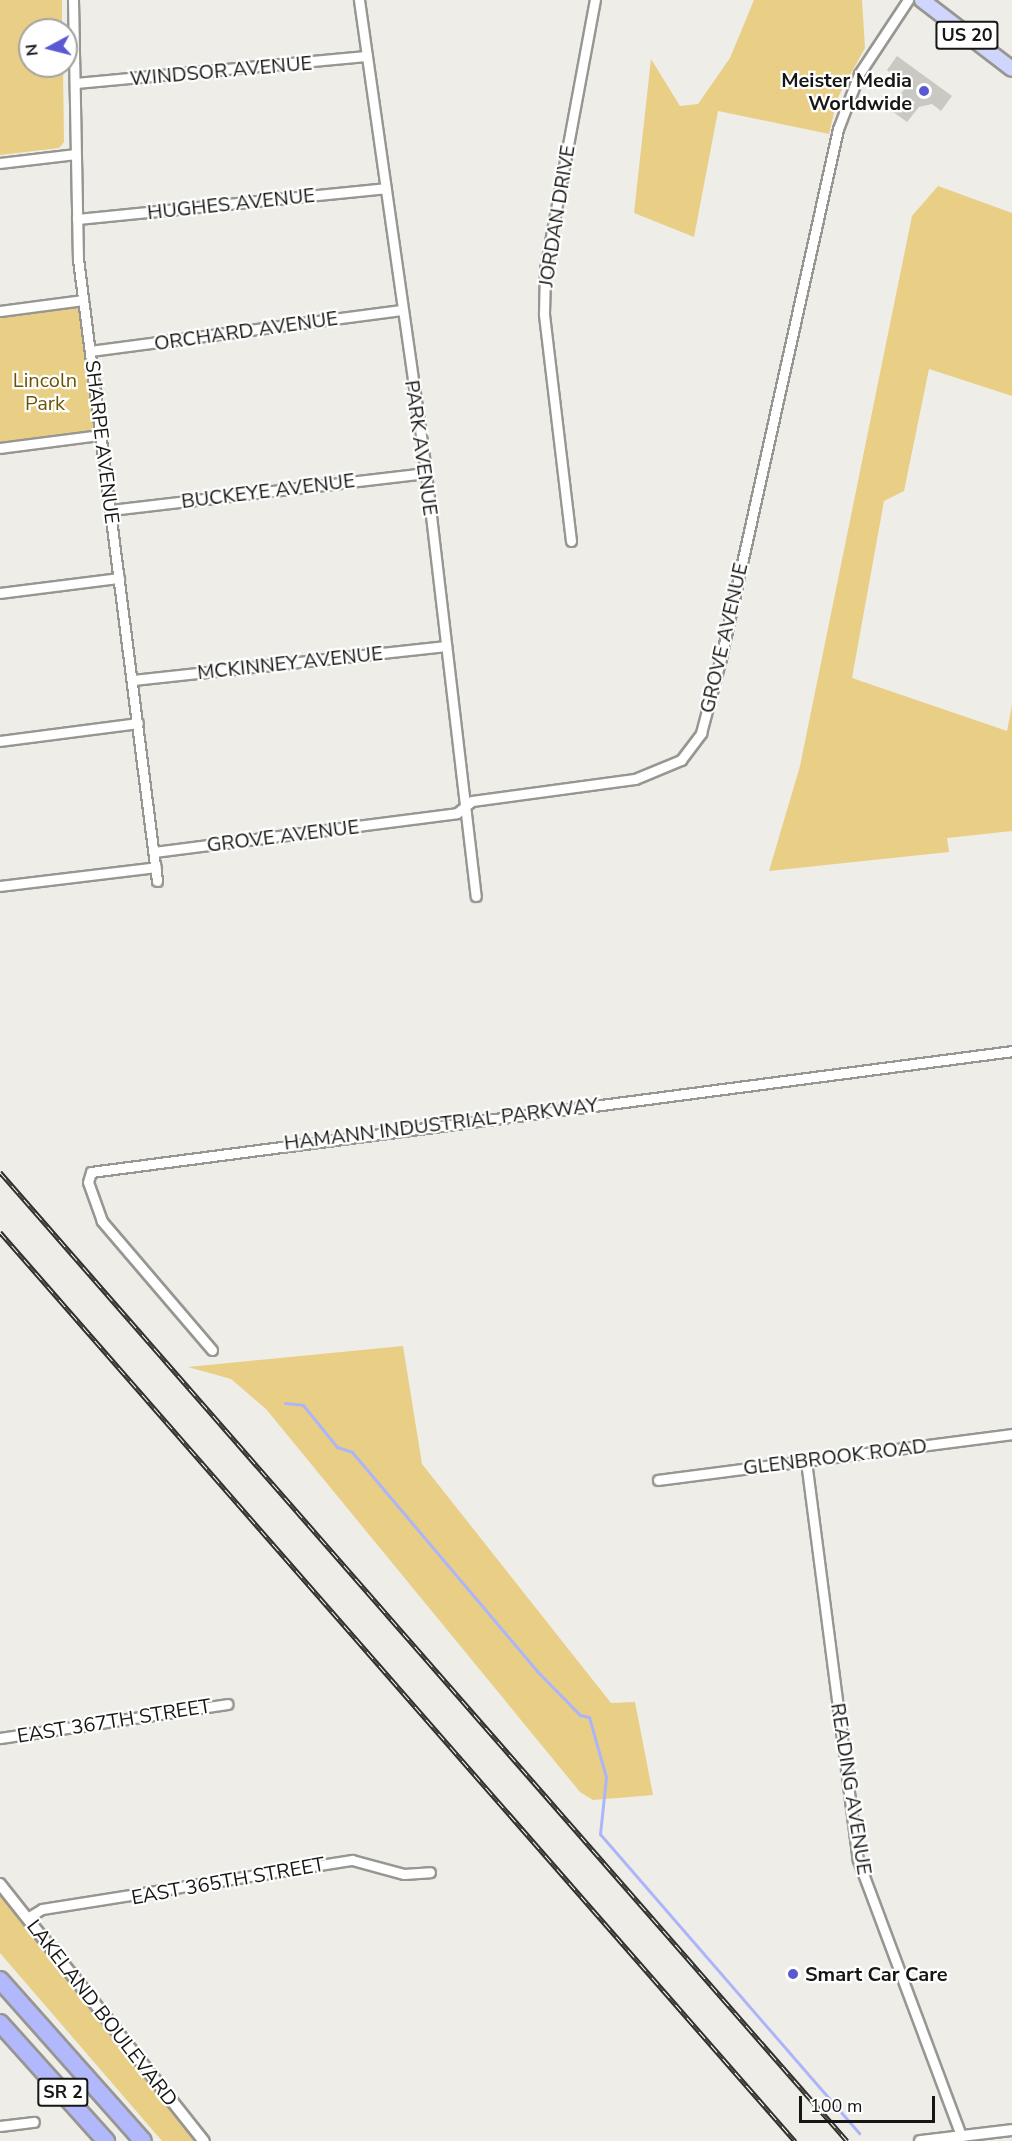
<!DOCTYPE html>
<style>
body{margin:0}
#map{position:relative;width:1012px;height:2141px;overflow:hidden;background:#efede8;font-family:"Nunito Sans",sans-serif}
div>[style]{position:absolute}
.green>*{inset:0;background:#e8cf85}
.stream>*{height:3px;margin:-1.5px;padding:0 1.5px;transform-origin:1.5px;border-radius:1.5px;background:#adb5f9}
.building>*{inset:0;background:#cac8c3}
.roads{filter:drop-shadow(2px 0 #989691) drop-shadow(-2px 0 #989691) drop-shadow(0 2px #989691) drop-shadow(0 -2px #989691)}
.minor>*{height:9px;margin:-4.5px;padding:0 4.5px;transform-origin:4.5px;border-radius:4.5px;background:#fff}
.tertiary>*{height:10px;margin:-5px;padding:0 5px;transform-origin:5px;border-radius:5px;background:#fff}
.primary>*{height:14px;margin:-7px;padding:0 7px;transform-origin:7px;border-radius:7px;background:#d0d5fd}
.motorway>*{height:16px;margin:-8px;padding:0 8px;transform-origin:8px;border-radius:8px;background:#b1b9fc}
.rail>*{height:5px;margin-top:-2.5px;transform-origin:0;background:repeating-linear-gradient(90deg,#fff 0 9px,#30302d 0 18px);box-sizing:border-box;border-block:2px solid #30302d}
.dots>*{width:16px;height:16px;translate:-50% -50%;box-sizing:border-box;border:3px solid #fff;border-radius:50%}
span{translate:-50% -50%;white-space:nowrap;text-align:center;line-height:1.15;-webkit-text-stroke:4.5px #fff;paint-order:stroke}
.shield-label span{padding:2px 4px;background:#fff;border:2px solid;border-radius:4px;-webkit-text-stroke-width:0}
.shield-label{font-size:18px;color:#161614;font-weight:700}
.street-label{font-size:20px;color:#161614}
.poi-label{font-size:20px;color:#161614;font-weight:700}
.right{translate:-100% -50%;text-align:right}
.left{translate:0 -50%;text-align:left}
.park-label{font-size:20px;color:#6a5507}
.north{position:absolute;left:18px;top:18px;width:60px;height:60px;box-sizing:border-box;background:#fff;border:2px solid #a2a2a1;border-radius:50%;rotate:263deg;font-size:16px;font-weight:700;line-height:24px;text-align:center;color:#161614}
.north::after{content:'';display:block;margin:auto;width:21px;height:27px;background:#5a59d1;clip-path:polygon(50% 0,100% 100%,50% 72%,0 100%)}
.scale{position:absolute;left:799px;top:2096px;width:136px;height:27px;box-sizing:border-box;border:3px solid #161614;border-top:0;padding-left:8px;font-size:18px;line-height:21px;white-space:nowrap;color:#161614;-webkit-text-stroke:4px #fff;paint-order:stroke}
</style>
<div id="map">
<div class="green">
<div style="clip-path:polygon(0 0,62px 0,62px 30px,30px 30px,30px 66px,63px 66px,64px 142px,59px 148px,0 155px)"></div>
<div style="clip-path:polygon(754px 0,862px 0,865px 48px,837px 99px,829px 134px,718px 111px,694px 237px,634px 213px,651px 59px,680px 106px,698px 104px,730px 58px)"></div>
<div style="clip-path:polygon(938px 186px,1012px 213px,1012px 396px,929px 369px,904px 491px,884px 501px,852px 678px,1007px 731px,1012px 705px,1012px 831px,947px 838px,949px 852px,769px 871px,800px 766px,912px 216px)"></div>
<div style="clip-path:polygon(78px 306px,94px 430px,0 442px,0 316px)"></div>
<div style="clip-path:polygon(403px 1346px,422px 1464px,611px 1703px,635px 1702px,653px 1795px,593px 1800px,580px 1792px,266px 1409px,231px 1379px,188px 1367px)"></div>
<div style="clip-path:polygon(0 1894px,185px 2129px,196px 2141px,162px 2141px,0 1953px)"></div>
</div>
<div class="stream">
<div style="left:285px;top:1403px;width:18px;rotate:6deg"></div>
<div style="left:303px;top:1405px;width:54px;rotate:51deg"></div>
<div style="left:337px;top:1447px;width:16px;rotate:18deg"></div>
<div style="left:352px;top:1452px;width:287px;rotate:49.8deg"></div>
<div style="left:537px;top:1671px;width:62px;rotate:45.7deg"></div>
<div style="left:580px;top:1715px;width:9px;rotate:13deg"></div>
<div style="left:589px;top:1717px;width:62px;rotate:74.2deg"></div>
<div style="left:606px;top:1777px;width:57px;rotate:96deg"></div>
<div style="left:600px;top:1834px;width:396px;rotate:49.1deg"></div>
</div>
<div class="building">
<div style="clip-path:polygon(897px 56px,952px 96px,941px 111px,932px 104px,919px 107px,907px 122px,889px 109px,906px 87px,887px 70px)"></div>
</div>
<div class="roads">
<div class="minor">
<div style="left:73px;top:0;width:259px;rotate:88.9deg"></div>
<div style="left:78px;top:259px;width:627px;rotate:82.76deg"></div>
<div style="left:359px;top:0;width:478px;rotate:81.9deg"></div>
<div style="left:426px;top:473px;width:426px;rotate:83.3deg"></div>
<div style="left:75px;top:83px;width:293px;rotate:-5.3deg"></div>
<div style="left:0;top:163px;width:76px;rotate:-6.8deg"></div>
<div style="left:77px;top:219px;width:310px;rotate:-5.7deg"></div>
<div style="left:0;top:311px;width:84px;rotate:-7.5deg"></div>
<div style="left:90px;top:351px;width:314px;rotate:-7.5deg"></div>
<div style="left:0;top:448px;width:101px;rotate:-7.4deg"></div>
<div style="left:111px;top:510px;width:317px;rotate:-6.7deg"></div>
<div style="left:571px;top:541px;width:229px;rotate:-96.8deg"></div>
<div style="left:544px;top:314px;width:45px;rotate:-88.7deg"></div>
<div style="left:545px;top:269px;width:274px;rotate:-79.5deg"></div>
<div style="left:0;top:593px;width:120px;rotate:-7.2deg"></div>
<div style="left:133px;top:680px;width:315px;rotate:-6.2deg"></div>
<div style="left:0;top:741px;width:139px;rotate:-7.4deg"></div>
<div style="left:154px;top:852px;width:305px;rotate:-7.3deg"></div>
<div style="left:457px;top:813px;width:19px;rotate:-39deg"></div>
<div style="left:472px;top:801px;width:164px;rotate:-7.7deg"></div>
<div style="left:635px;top:779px;width:50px;rotate:-22.4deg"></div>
<div style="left:681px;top:760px;width:34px;rotate:-53deg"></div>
<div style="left:701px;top:733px;width:78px;rotate:-75.1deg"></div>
<div style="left:721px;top:658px;width:542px;rotate:-77.53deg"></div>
<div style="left:838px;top:129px;width:59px;rotate:-69.1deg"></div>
<div style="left:859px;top:74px;width:89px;rotate:-56.5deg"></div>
<div style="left:0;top:886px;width:157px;rotate:-6.9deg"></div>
<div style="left:212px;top:1350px;width:170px;rotate:-130.5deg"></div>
<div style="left:102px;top:1221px;width:41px;rotate:-109.7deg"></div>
<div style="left:88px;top:1182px;width:10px;rotate:-73deg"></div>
<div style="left:91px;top:1172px;width:929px;rotate:-7.48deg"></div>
<div style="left:806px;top:1461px;width:402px;rotate:82.6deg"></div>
<div style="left:858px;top:1860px;width:295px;rotate:69.5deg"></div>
<div style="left:658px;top:1480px;width:357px;rotate:-7.4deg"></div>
<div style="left:0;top:1738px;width:230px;rotate:-8.5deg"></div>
<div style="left:27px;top:1918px;width:17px;rotate:-31deg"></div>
<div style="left:42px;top:1909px;width:314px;rotate:-9deg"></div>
<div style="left:352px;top:1860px;width:54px;rotate:15.1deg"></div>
<div style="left:404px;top:1874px;width:26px;rotate:-4deg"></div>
<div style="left:0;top:2126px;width:34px;rotate:-7deg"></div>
</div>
<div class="tertiary">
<div style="left:0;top:1884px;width:328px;rotate:51.6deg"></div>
<div style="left:920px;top:2141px;width:93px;rotate:-6.8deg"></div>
</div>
<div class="primary">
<div style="left:922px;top:0;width:113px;rotate:37.5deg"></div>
</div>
<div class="motorway">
<div style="left:0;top:1980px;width:215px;rotate:48.4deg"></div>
<div style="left:0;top:2023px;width:159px;rotate:48.1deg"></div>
</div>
</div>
<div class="rail">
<div style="left:0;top:1172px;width:1287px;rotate:48.84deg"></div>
<div style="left:0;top:1232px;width:1208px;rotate:48.83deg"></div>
</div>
<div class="dots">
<div style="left:924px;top:91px;background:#5a59d1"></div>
<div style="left:793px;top:1974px;background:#5a59d1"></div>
</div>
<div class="shield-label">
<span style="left:967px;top:35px">US 20</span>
<span style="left:63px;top:2092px">SR 2</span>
</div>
<div class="street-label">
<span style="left:221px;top:71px;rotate:-5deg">WINDSOR AVENUE</span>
<span style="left:231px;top:204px;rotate:-6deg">HUGHES AVENUE</span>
<span style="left:557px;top:216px;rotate:-81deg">JORDAN DRIVE</span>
<span style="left:246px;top:331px;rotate:-8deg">ORCHARD AVENUE</span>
<span style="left:102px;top:442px;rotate:83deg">SHARPE AVENUE</span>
<span style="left:421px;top:448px;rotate:82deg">PARK AVENUE</span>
<span style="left:268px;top:491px;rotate:-7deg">BUCKEYE AVENUE</span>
<span style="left:724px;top:638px;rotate:-77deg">GROVE AVENUE</span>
<span style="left:290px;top:663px;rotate:-6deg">MCKINNEY AVENUE</span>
<span style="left:283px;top:836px;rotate:-7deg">GROVE AVENUE</span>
<span style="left:441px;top:1124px;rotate:-7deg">HAMANN INDUSTRIAL PARKWAY</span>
<span style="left:835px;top:1457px;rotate:-7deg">GLENBROOK ROAD</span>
<span style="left:114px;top:1721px;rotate:-9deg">EAST 367TH STREET</span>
<span style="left:851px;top:1789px;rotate:81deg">READING AVENUE</span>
<span style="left:228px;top:1881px;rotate:-10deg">EAST 365TH STREET</span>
<span style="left:102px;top:2013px;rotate:52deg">LAKELAND BOULEVARD</span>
</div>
<div class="poi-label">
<span class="right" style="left:912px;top:92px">Meister Media<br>Worldwide</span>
<span class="left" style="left:805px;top:1974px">Smart Car Care</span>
</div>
<div class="park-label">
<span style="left:45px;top:392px">Lincoln<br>Park</span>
</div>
<div class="north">N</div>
<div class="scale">100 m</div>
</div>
